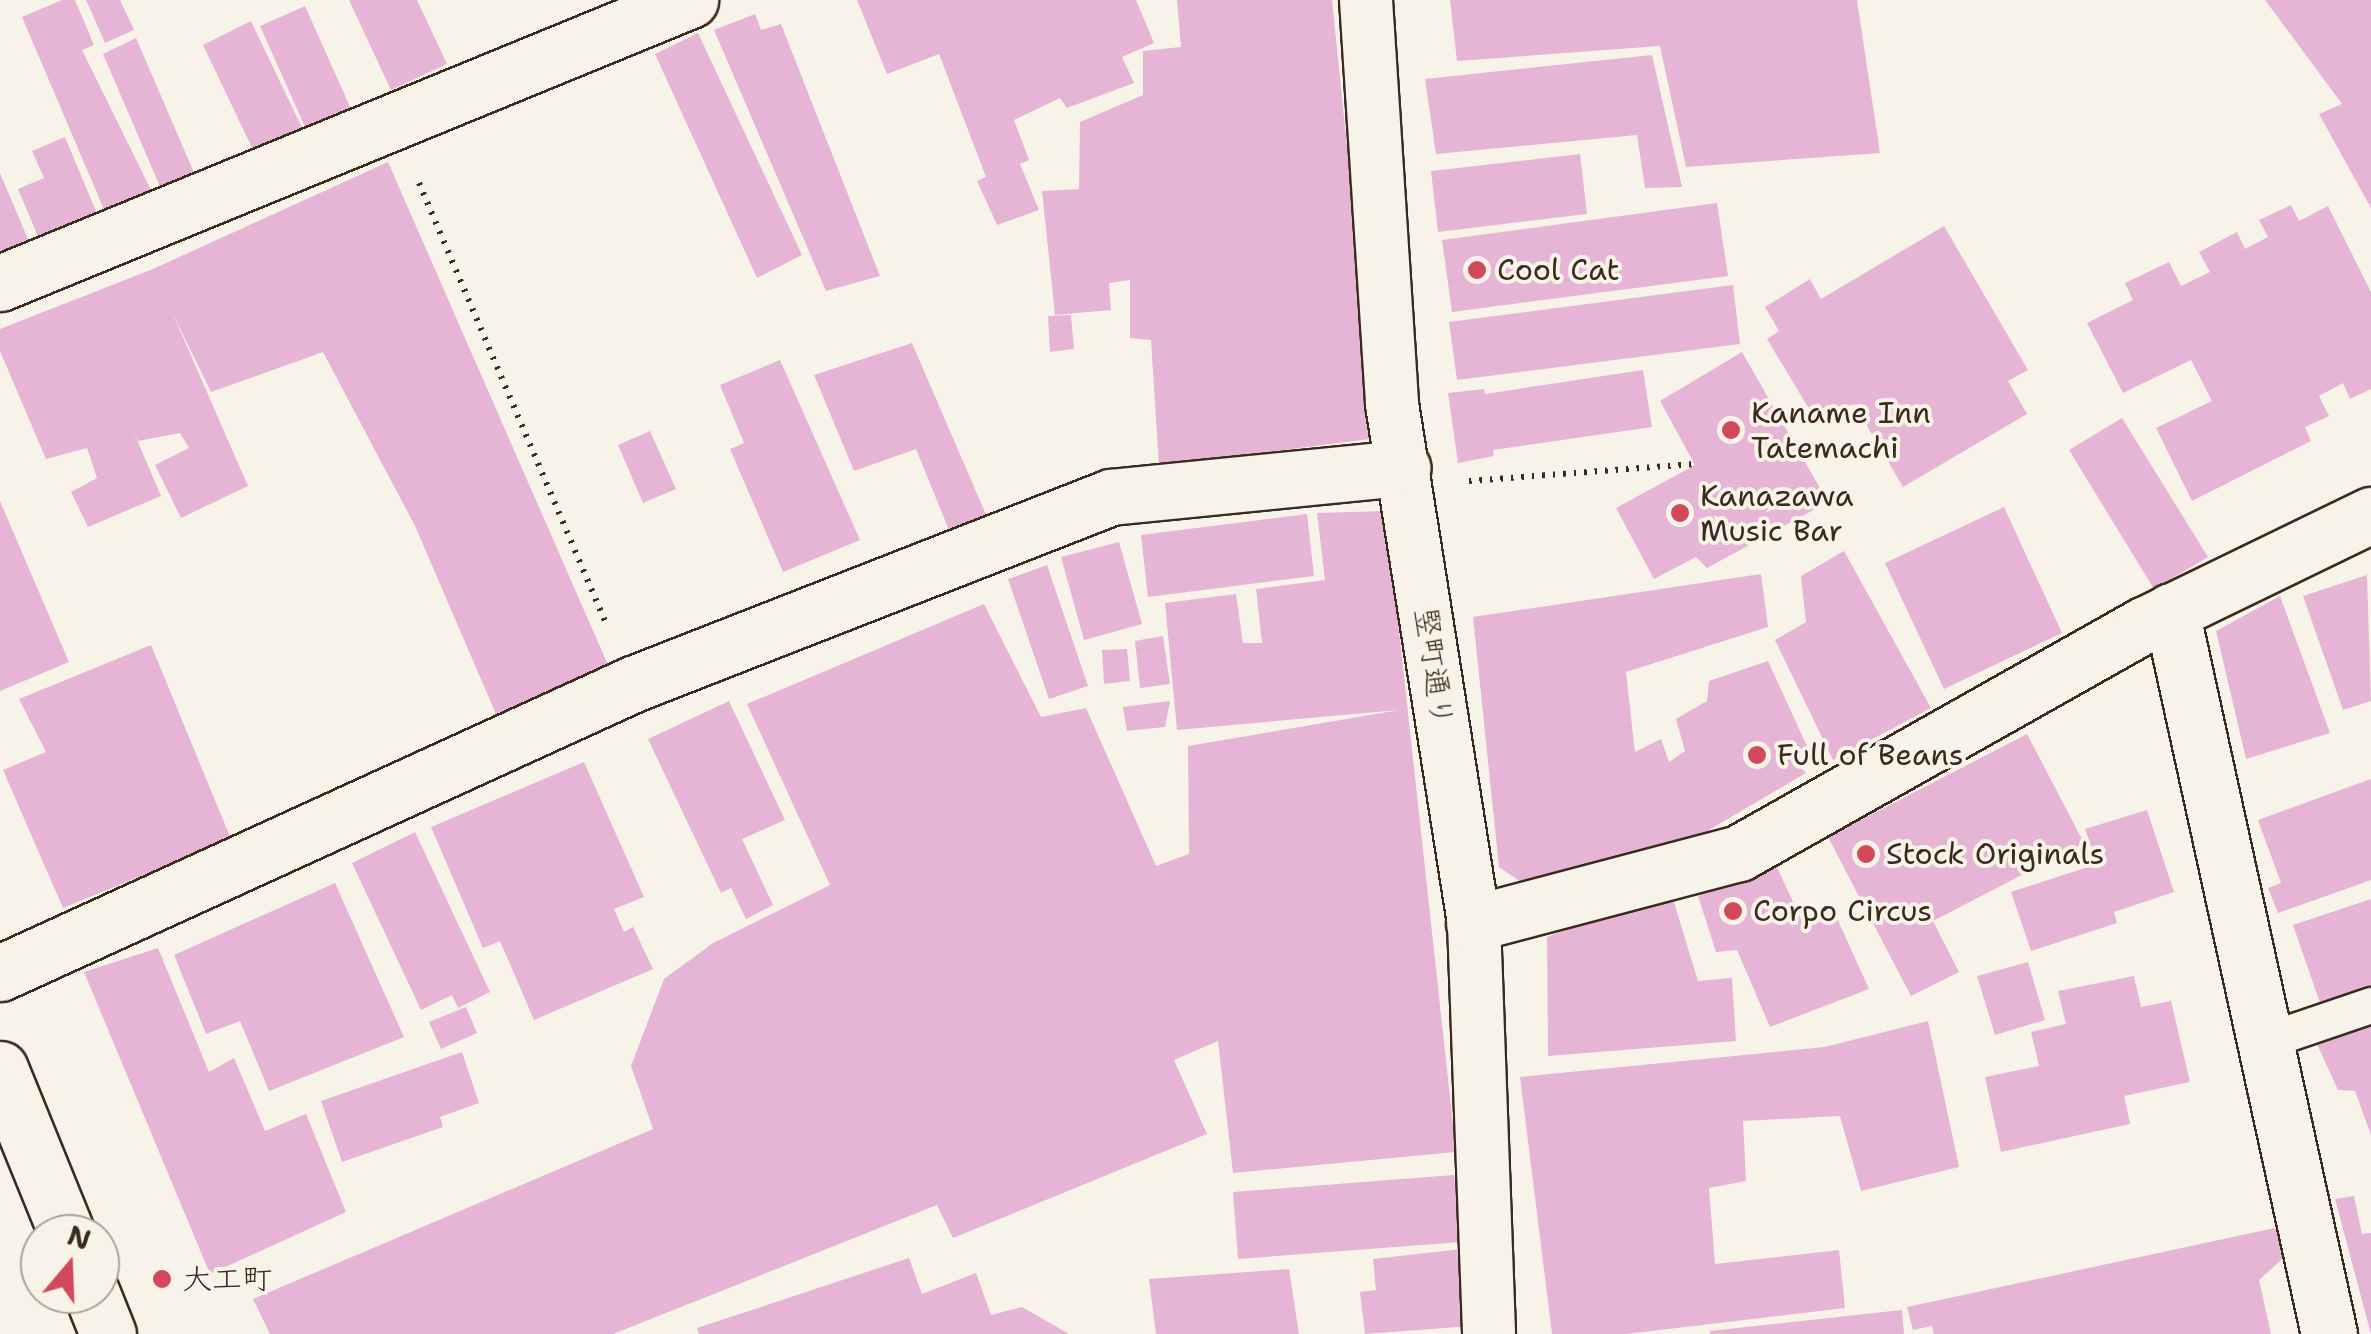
<!DOCTYPE html>
<meta charset="utf-8">
<style>
body{margin:0}
#map{position:relative;width:2371px;height:1334px;overflow:hidden;background:#f7f3e8;font-family:"Shantell Sans","Klee One",sans-serif}
div>[style]{position:absolute}
.building>*{inset:0;background:#e6b5d5}
.path>*{height:6px;margin-top:-3px;transform-origin:0;background:repeating-linear-gradient(90deg,#3b2a1e 0 2.5px,transparent 0 10.5px)}
.roads{filter:drop-shadow(2px 0 #3b2a1e) drop-shadow(-2px 0 #3b2a1e) drop-shadow(0 2px #3b2a1e) drop-shadow(0 -2px #3b2a1e)}
.service>*{height:35px;margin:-17.5px;padding:0 17.5px;transform-origin:17.5px;border-radius:17.5px;background:#f7f3e8}
.pedestrian>*{height:52px;margin:-26px;padding:0 26px;transform-origin:26px;border-radius:26px;background:#f7f3e8}
.minor>*{height:55px;margin:-27.5px;padding:0 27.5px;transform-origin:27.5px;border-radius:27.5px;background:#f7f3e8}
.tertiary>*{height:55px;margin:-27.5px;padding:0 27.5px;transform-origin:27.5px;border-radius:27.5px;background:#f7f3e8}
.dots>*{width:28px;height:28px;translate:-50% -50%;box-sizing:border-box;border:5px solid #f7f3e8;border-radius:50%}
span{translate:-50% -50%;white-space:nowrap;text-align:center;line-height:1.15;-webkit-text-stroke:8px #f7f3e8;paint-order:stroke}
.poi-label{font-size:30px;color:#3b2a1e}
.left{translate:0 -50%;text-align:left}
.street-label{font-size:30px;color:#3b2a1e}
.north{position:absolute;left:20px;top:1214px;width:100px;height:100px;box-sizing:border-box;background:#f7f3e8;border:2px solid #aca397;border-radius:50%;rotate:19deg;font-size:28px;font-weight:700;line-height:40px;text-align:center;color:#3b2a1e}
.north::after{content:'';display:block;margin:auto;width:35px;height:45px;background:#d1495b;clip-path:polygon(50% 0,100% 100%,50% 72%,0 100%)}
</style>
<div id="map">
<div class="building">
<div style="clip-path:polygon(62px 0,75px 0,94px 45px,82px 50px,158px 204px,111px 226px,22px 17px)"></div>
<div style="clip-path:polygon(86px 0,120px 0,134px 30px,105px 43px)"></div>
<div style="clip-path:polygon(349px 0,417px 0,447px 64px,391px 90px)"></div>
<div style="clip-path:polygon(857px 0,1136px 0,1154px 43px,1122px 57px,1134px 83px,1067px 108px,1060px 98px,1014px 120px,1029px 160px,1020px 164px,1039px 210px,997px 225px,977px 181px,986px 177px,939px 54px,887px 74px)"></div>
<div style="clip-path:polygon(1177px 0,1332px 0,1377px 438px,1159px 466px,1151px 340px,1130px 338px,1130px 280px,1109px 283px,1111px 310px,1055px 315px,1042px 191px,1079px 189px,1080px 122px,1143px 95px,1143px 51px,1181px 47px)"></div>
<div style="clip-path:polygon(1450px 0,1857px 0,1880px 153px,1686px 167px,1660px 46px,1457px 61px)"></div>
<div style="clip-path:polygon(2265px 0,2371px 0,2371px 208px,2319px 114px,2342px 104px)"></div>
<div style="clip-path:polygon(305px 6px,351px 109px,306px 129px,260px 26px)"></div>
<div style="clip-path:polygon(755px 14px,761px 30px,781px 24px,880px 276px,826px 291px,714px 30px)"></div>
<div style="clip-path:polygon(251px 21px,304px 132px,255px 154px,203px 45px)"></div>
<div style="clip-path:polygon(698px 33px,802px 255px,757px 278px,655px 54px)"></div>
<div style="clip-path:polygon(136px 38px,198px 182px,164px 196px,103px 54px)"></div>
<div style="clip-path:polygon(1652px 55px,1682px 187px,1645px 188px,1637px 135px,1436px 154px,1425px 79px)"></div>
<div style="clip-path:polygon(65px 137px,103px 228px,45px 253px,18px 189px,44px 178px,32px 151px)"></div>
<div style="clip-path:polygon(1580px 154px,1587px 214px,1438px 232px,1431px 171px)"></div>
<div style="clip-path:polygon(388px 162px,608px 665px,496px 714px,415px 526px,323px 352px,211px 392px,172px 312px,248px 486px,181px 518px,155px 465px,189px 448px,180px 433px,138px 441px,132px 428px,161px 496px,88px 527px,71px 492px,97px 478px,87px 448px,46px 459px,0 351px,0 329px,153px 269px)"></div>
<div style="clip-path:polygon(0 173px,36px 258px,0 273px)"></div>
<div style="clip-path:polygon(1717px 203px,1728px 276px,1452px 312px,1442px 240px)"></div>
<div style="clip-path:polygon(2291px 205px,2299px 221px,2328px 206px,2371px 292px,2371px 389px,2350px 399px,2343px 383px,2319px 396px,2329px 416px,2305px 427px,2311px 441px,2192px 501px,2156px 428px,2212px 401px,2191px 360px,2123px 393px,2087px 323px,2133px 300px,2125px 283px,2169px 262px,2181px 286px,2210px 272px,2199px 252px,2237px 232px,2245px 249px,2268px 237px,2259px 220px)"></div>
<div style="clip-path:polygon(1944px 226px,2028px 370px,2008px 381px,2027px 414px,1903px 487px,1854px 404px,1818px 424px,1767px 339px,1779px 331px,1765px 307px,1810px 279px,1821px 299px)"></div>
<div style="clip-path:polygon(1733px 285px,1740px 344px,1457px 380px,1449px 322px)"></div>
<div style="clip-path:polygon(1071px 315px,1074px 349px,1050px 352px,1048px 316px)"></div>
<div style="clip-path:polygon(912px 343px,987px 517px,951px 535px,916px 449px,854px 471px,814px 375px)"></div>
<div style="clip-path:polygon(1742px 352px,1828px 502px,1707px 568px,1696px 557px,1654px 579px,1616px 508px,1695px 465px,1660px 401px)"></div>
<div style="clip-path:polygon(780px 360px,860px 540px,783px 572px,730px 449px,744px 443px,720px 385px)"></div>
<div style="clip-path:polygon(1643px 370px,1652px 427px,1493px 450px,1494px 456px,1458px 463px,1448px 393px,1484px 389px,1485px 394px)"></div>
<div style="clip-path:polygon(2122px 418px,2208px 557px,2154px 589px,2069px 450px)"></div>
<div style="clip-path:polygon(650px 431px,676px 489px,643px 503px,618px 445px)"></div>
<div style="clip-path:polygon(0 501px,69px 662px,0 691px)"></div>
<div style="clip-path:polygon(2004px 507px,2062px 633px,1944px 689px,1885px 563px)"></div>
<div style="clip-path:polygon(1386px 511px,1456px 1152px,1233px 1173px,1218px 1041px,1174px 1060px,1207px 1134px,953px 1238px,937px 1205px,613px 1334px,270px 1334px,253px 1299px,653px 1129px,631px 1066px,664px 979px,713px 943px,830px 885px,747px 704px,984px 604px,1041px 717px,1086px 708px,1156px 866px,1189px 854px,1188px 746px,1399px 710px,1177px 730px,1165px 603px,1236px 594px,1243px 643px,1262px 643px,1256px 589px,1325px 580px,1317px 513px)"></div>
<div style="clip-path:polygon(1307px 514px,1314px 576px,1148px 597px,1141px 535px)"></div>
<div style="clip-path:polygon(1119px 542px,1142px 624px,1084px 640px,1061px 557px)"></div>
<div style="clip-path:polygon(1844px 551px,1931px 708px,1833px 760px,1775px 640px,1806px 622px,1801px 576px)"></div>
<div style="clip-path:polygon(1047px 565px,1088px 686px,1049px 699px,1008px 579px)"></div>
<div style="clip-path:polygon(1761px 574px,1768px 627px,1626px 672px,1635px 752px,1661px 739px,1669px 762px,1685px 751px,1676px 719px,1707px 701px,1709px 681px,1768px 661px,1811px 755px,1796px 763px,1806px 773px,1697px 837px,1530px 888px,1499px 867px,1473px 617px)"></div>
<div style="clip-path:polygon(2367px 575px,2371px 701px,2343px 710px,2303px 596px)"></div>
<div style="clip-path:polygon(2280px 596px,2330px 733px,2246px 759px,2216px 631px)"></div>
<div style="clip-path:polygon(1163px 636px,1170px 684px,1140px 688px,1135px 641px)"></div>
<div style="clip-path:polygon(151px 645px,231px 839px,63px 908px,3px 770px,46px 752px,19px 699px)"></div>
<div style="clip-path:polygon(1127px 649px,1130px 681px,1104px 684px,1102px 650px)"></div>
<div style="clip-path:polygon(729px 701px,785px 820px,742px 839px,773px 905px,746px 919px,731px 888px,721px 893px,648px 739px)"></div>
<div style="clip-path:polygon(1170px 701px,1165px 727px,1127px 731px,1123px 707px)"></div>
<div style="clip-path:polygon(2027px 734px,2084px 843px,1933px 921px,1959px 972px,1911px 996px,1828px 837px)"></div>
<div style="clip-path:polygon(584px 762px,644px 897px,614px 909px,624px 932px,633px 927px,653px 969px,534px 1020px,500px 941px,483px 948px,431px 827px)"></div>
<div style="clip-path:polygon(2371px 779px,2371px 880px,2278px 913px,2268px 888px,2281px 883px,2258px 820px)"></div>
<div style="clip-path:polygon(2147px 810px,2174px 892px,2114px 912px,2117px 923px,2031px 951px,2011px 892px,2097px 864px,2085px 829px)"></div>
<div style="clip-path:polygon(415px 832px,490px 992px,458px 1008px,452px 995px,421px 1010px,352px 863px)"></div>
<div style="clip-path:polygon(1775px 863px,1801px 919px,1832px 907px,1869px 989px,1770px 1027px,1737px 950px,1716px 952px,1698px 896px)"></div>
<div style="clip-path:polygon(335px 883px,404px 1037px,269px 1091px,240px 1021px,206px 1034px,174px 955px)"></div>
<div style="clip-path:polygon(1670px 889px,1698px 981px,1732px 978px,1736px 1041px,1548px 1056px,1547px 937px)"></div>
<div style="clip-path:polygon(2371px 899px,2371px 986px,2320px 1003px,2293px 925px)"></div>
<div style="clip-path:polygon(158px 948px,209px 1072px,234px 1058px,265px 1131px,306px 1114px,346px 1212px,210px 1274px,84px 972px)"></div>
<div style="clip-path:polygon(2028px 962px,2045px 1020px,1995px 1035px,1977px 976px)"></div>
<div style="clip-path:polygon(2134px 976px,2141px 1007px,2171px 1001px,2190px 1082px,2124px 1096px,2130px 1124px,2001px 1152px,1985px 1077px,2039px 1066px,2031px 1032px,2066px 1024px,2058px 991px)"></div>
<div style="clip-path:polygon(466px 1007px,477px 1033px,441px 1049px,429px 1022px)"></div>
<div style="clip-path:polygon(1928px 1021px,1959px 1167px,1861px 1191px,1840px 1116px,1743px 1121px,1746px 1181px,1709px 1188px,1715px 1264px,1839px 1250px,1845px 1308px,1626px 1334px,1552px 1334px,1520px 1077px,1825px 1047px)"></div>
<div style="clip-path:polygon(2371px 1025px,2371px 1135px,2355px 1091px,2338px 1090px,2317px 1044px)"></div>
<div style="clip-path:polygon(462px 1052px,479px 1103px,440px 1117px,443px 1127px,342px 1162px,321px 1101px)"></div>
<div style="clip-path:polygon(1454px 1175px,1461px 1242px,1238px 1259px,1233px 1192px)"></div>
<div style="clip-path:polygon(2354px 1196px,2362px 1234px,2371px 1233px,2371px 1334px,2335px 1199px)"></div>
<div style="clip-path:polygon(2284px 1226px,2290px 1252px,2259px 1280px,2271px 1334px,1934px 1334px,1932px 1326px,1913px 1330px,1907px 1307px)"></div>
<div style="clip-path:polygon(1462px 1249px,1472px 1326px,1365px 1334px,1360px 1292px,1376px 1290px,1373px 1259px)"></div>
<div style="clip-path:polygon(909px 1258px,922px 1294px,976px 1273px,991px 1315px,1022px 1307px,1069px 1334px,699px 1334px,697px 1328px)"></div>
<div style="clip-path:polygon(1289px 1269px,1299px 1334px,1156px 1334px,1149px 1279px)"></div>
<div style="clip-path:polygon(1902px 1310px,1904px 1334px,1710px 1334px,1710px 1331px)"></div>
</div>
<div class="path">
<div style="left:419px;top:183px;width:478px;rotate:67deg"></div>
<div style="left:1469px;top:481px;width:229px;rotate:-4.3deg"></div>
</div>
<div class="roads">
<div class="service">
<div style="left:2265px;top:1041px;width:112px;rotate:-18.8deg"></div>
</div>
<div class="pedestrian">
<div style="left:1366px;top:0;width:405px;rotate:86.3deg"></div>
<div style="left:1392px;top:404px;width:525px;rotate:81.02deg"></div>
<div style="left:1474px;top:923px;width:411px;rotate:87.9deg"></div>
</div>
<div class="minor">
<div style="left:0;top:283px;width:746px;rotate:-22.3deg"></div>
<div style="left:2171px;top:611px;width:740px;rotate:77.67deg"></div>
<div style="left:1474px;top:923px;width:274px;rotate:-14.8deg"></div>
<div style="left:1739px;top:853px;width:465px;rotate:-29.4deg"></div>
<div style="left:2144px;top:625px;width:252px;rotate:-25.9deg"></div>
<div style="left:0;top:973px;width:696px;rotate:-24.54deg"></div>
<div style="left:633px;top:684px;width:513px;rotate:-21.37deg"></div>
<div style="left:1111px;top:497px;width:293px;rotate:-5.7deg"></div>
</div>
<div class="tertiary">
<div style="left:0;top:1069px;width:178px;rotate:67.9deg"></div>
<div style="left:92px;top:1294px;width:43px;rotate:68.2deg"></div>
</div>
</div>
<div class="dots">
<div style="left:1477px;top:270px;background:#d1495b"></div>
<div style="left:1731px;top:430px;background:#d1495b"></div>
<div style="left:1680px;top:513px;background:#d1495b"></div>
<div style="left:1757px;top:755px;background:#d1495b"></div>
<div style="left:1866px;top:854px;background:#d1495b"></div>
<div style="left:1733px;top:911px;background:#d1495b"></div>
<div style="left:162px;top:1279px;background:#d1495b"></div>
</div>
<div class="poi-label">
<span class="left" style="left:1497px;top:270px">Cool Cat</span>
<span class="left" style="left:1751px;top:430px">Kaname Inn<br>Tatemachi</span>
<span class="left" style="left:1700px;top:513px">Kanazawa<br>Music Bar</span>
<span class="left" style="left:1777px;top:755px">Full of Beans</span>
<span class="left" style="left:1886px;top:854px">Stock Originals</span>
<span class="left" style="left:1753px;top:911px">Corpo Circus</span>
<span class="left" style="left:182px;top:1279px">大工町</span>
</div>
<div class="street-label">
<span style="left:1434px;top:667px;rotate:82deg">竪町通り</span>
</div>
<div class="north">N</div>
</div>
